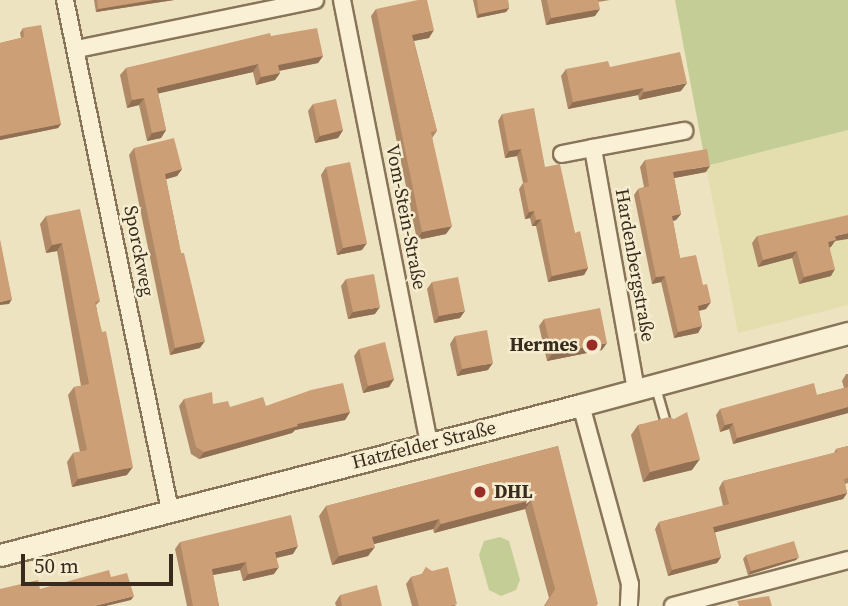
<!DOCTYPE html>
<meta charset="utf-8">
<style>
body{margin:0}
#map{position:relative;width:848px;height:606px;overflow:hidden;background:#eee3c1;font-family:"Source Serif 4",serif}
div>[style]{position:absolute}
.farmland>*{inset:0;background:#e4deaf}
.green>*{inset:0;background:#c3cd95}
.roads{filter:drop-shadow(2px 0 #887559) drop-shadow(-2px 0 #887559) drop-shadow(0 2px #887559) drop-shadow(0 -2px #887559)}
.service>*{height:8px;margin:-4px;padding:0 4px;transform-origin:4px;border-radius:4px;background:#f9f0d5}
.minor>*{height:16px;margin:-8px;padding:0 8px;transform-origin:8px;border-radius:8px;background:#f9f0d5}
.tertiary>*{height:21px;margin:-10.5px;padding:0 10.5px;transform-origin:10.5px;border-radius:10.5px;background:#f9f0d5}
.wall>*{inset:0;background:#b08966}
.shaded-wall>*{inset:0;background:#906f53}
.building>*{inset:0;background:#cd9f77}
.dots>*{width:19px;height:19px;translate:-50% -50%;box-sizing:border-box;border:4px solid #f6edd1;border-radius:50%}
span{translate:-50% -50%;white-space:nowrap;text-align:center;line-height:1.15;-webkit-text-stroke:5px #f6edd1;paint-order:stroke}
.street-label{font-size:19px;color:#382b1d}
.poi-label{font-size:19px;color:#382b1d;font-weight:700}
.right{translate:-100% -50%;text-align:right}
.left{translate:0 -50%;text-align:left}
.scale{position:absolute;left:21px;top:554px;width:152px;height:32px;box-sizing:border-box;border:4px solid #382b1d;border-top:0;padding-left:9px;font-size:21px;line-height:24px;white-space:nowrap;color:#382b1d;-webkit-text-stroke:5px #f6edd1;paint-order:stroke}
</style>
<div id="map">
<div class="farmland">
<div style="clip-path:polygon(848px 130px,848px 305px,738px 333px,706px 166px)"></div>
</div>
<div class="green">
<div style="clip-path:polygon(675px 0,848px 0,848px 130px,706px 166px)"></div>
<div style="clip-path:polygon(500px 537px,509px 541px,520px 580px,516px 590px,501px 596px,489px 590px,479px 555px,484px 541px)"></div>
</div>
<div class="roads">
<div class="service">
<div style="left:656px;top:388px;width:36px;rotate:74deg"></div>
</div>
<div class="minor">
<div style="left:65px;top:0;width:521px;rotate:78.37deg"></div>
<div style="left:342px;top:0;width:451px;rotate:78.9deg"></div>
<div style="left:77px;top:49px;width:243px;rotate:-11.6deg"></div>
<div style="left:562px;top:154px;width:32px;rotate:-11deg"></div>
<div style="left:636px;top:390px;width:246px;rotate:-100.1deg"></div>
<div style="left:593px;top:148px;width:93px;rotate:-10.6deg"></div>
<div style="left:581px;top:405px;width:186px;rotate:74.7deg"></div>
<div style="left:630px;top:584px;width:22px;rotate:93deg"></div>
<div style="left:673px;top:606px;width:181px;rotate:-14.7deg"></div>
</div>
<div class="tertiary">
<div style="left:0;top:555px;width:600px;rotate:-14.48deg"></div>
<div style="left:581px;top:405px;width:277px;rotate:-15.1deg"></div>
</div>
</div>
<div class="wall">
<div style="clip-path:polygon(94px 0,174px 0,96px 12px)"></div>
<div style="clip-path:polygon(473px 0,508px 0,509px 8px,506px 12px,477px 18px)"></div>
<div style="clip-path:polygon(541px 0,610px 0,598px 2px,595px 16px,546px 25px)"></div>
<div style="clip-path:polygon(376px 9px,429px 38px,414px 41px,437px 131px,432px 138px,446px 234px,417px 240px,371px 16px)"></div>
<div style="clip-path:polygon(23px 28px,61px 124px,58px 128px,0 140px,0 43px,21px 38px,20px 33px)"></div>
<div style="clip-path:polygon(271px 36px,323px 56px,318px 63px,279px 71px,280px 73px,275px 80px,256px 85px,253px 72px,158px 93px,166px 130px,161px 138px,147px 141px,139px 105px,127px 108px,120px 75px,126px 68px)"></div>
<div style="clip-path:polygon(610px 67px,681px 91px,639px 100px,638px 95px,568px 109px,561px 76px,566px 69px)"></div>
<div style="clip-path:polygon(313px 104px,343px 130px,338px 138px,315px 143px,308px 111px)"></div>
<div style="clip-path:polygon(502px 114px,545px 167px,575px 233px,588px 268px,584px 275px,548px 282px,536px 226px,532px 226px,530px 218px,525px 219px,519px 189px,523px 183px,517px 156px,505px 158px,498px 121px)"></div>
<div style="clip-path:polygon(134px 148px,182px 169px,177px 176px,166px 179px,200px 348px,170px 355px,129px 155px)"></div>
<div style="clip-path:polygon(645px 160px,706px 172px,674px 178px,681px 214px,676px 220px,673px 221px,680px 258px,706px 309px,699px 311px,702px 326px,698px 333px,674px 338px,661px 282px,652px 284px,634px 195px,638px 189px,644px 187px,640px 167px)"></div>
<div style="clip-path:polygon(326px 167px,362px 250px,337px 255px,321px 175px)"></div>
<div style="clip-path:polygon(46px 216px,100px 301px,96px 305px,127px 475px,72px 487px,67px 462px,73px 453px,80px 452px,68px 395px,74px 387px,81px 386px,57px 251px,46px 253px,40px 224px)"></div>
<div style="clip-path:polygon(757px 236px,835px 241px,830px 247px,831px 276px,799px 284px,792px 258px,758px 267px,752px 243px)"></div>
<div style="clip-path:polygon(346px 279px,375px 314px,348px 319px,341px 286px)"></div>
<div style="clip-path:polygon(432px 282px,460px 318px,434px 323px,427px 289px)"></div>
<div style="clip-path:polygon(544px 319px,602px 350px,547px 361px,539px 326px)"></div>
<div style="clip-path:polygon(455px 336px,488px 370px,457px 376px,450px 344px)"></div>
<div style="clip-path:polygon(359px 349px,394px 379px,389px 387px,363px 393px,354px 356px)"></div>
<div style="clip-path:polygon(846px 374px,848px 374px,848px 413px,733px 444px,729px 429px,720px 432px,716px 415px,720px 409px,817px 395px,844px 388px,842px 381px)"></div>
<div style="clip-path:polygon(184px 399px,230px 407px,266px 406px,350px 412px,345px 420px,295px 430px,292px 433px,199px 459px,191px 454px,179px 406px)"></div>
<div style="clip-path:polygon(674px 419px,692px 470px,643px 482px,631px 435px,638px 425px)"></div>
<div style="clip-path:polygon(558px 446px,596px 606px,544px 606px,549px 598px,525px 509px,434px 533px,433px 529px,374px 544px,368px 556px,332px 565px,319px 516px,326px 506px)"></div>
<div style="clip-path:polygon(848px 446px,848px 483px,845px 484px,847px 493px,843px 499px,715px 532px,721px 557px,717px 563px,668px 576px,655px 529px,659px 522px,723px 506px,719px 488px,723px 481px,834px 453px,836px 449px)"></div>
<div style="clip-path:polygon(180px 542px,293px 554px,277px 558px,274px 574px,243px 581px,240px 570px,213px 575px,219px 606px,187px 606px,175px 549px)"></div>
<div style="clip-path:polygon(746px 555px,796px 560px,748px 575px,743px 559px)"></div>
<div style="clip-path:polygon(426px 567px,456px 606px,412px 606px,406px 584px,411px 577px,422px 574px)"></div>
<div style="clip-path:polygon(340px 595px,382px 606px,336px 606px,335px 603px)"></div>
</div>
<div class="shaded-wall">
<div style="clip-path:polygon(153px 0,174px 0,96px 12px,98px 9px)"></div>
<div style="clip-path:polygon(509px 8px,506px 12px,477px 18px,479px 14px)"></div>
<div style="clip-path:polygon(600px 9px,595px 16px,546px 25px,551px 18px)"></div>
<div style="clip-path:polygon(434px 30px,429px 38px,407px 42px,412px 35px)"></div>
<div style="clip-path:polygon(323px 56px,318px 63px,273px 72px,278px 65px)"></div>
<div style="clip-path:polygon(258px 64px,253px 72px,152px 95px,157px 88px)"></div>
<div style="clip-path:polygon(280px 73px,275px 80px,256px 85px,261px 77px)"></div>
<div style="clip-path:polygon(687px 83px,681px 91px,639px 100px,644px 92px)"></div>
<div style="clip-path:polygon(643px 88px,638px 95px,568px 109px,573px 102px)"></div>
<div style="clip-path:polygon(144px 98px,139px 105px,127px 108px,132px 100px)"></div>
<div style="clip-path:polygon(61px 124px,58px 128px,0 140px,0 136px)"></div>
<div style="clip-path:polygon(166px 130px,161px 138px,147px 141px,152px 133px)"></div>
<div style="clip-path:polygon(343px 130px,338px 138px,315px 143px,320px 136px)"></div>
<div style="clip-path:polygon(521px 149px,517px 156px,505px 158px,509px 151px)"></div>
<div style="clip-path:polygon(710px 166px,706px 172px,669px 179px,673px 172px)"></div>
<div style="clip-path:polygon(182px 169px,177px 176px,160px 181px,165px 174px)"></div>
<div style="clip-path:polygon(534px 211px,530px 218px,525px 219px,529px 212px)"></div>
<div style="clip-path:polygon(681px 214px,676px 220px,667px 222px,672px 216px)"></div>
<div style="clip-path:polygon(541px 219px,536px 226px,532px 226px,536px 220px)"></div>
<div style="clip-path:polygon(452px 226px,446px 234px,417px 240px,422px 232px)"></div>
<div style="clip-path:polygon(848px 233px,848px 239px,835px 241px,831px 247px,823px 248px,835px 236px)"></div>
<div style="clip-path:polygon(62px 243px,57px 251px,46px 253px,52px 245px)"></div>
<div style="clip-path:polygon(367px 243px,362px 250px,337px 255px,343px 248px)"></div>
<div style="clip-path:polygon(797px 251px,792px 258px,758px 267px,763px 260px)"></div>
<div style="clip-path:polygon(588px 268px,584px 275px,548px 282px,552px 276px)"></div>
<div style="clip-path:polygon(835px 269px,831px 276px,799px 284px,804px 277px)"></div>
<div style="clip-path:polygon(665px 276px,661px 282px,652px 284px,656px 277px)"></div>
<div style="clip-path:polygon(12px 299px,9px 304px,0 305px,0 302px)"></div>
<div style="clip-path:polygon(711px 302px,706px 309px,693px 312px,698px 306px)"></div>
<div style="clip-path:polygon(380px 307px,375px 314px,348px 319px,353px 312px)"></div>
<div style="clip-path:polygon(465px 311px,460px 318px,434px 323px,439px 316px)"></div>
<div style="clip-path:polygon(702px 326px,698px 333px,674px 338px,678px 332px)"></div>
<div style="clip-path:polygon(205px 341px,200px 348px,170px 355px,175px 348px)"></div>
<div style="clip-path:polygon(607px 343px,602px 350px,547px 361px,552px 354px)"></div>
<div style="clip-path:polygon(493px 363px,488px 370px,457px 376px,462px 369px)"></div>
<div style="clip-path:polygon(394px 379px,389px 387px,363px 393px,368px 386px)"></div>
<div style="clip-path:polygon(848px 407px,848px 413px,733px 444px,737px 438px)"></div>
<div style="clip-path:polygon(350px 412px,345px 420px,295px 430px,292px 433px,199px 459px,204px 452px,297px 424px)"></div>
<div style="clip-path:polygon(733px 423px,729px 429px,720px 432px,725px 425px)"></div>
<div style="clip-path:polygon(700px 459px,692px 470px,643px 482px,650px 472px)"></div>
<div style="clip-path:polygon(133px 467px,127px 475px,72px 487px,78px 479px)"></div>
<div style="clip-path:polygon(847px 493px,843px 499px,709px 534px,713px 527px)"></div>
<div style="clip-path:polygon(531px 500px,525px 509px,434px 533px,441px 524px)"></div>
<div style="clip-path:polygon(439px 519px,433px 529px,366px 546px,372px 537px)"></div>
<div style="clip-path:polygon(298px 546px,293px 554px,270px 559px,275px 552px)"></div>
<div style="clip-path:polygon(375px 547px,368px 556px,332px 565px,339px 556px)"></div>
<div style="clip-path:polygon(721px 557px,717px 563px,668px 576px,672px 570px)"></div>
<div style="clip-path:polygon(799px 557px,796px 560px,748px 575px,751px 571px)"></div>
<div style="clip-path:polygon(246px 562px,240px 570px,207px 576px,212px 569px)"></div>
<div style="clip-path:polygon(279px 567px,274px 574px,243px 581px,248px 574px)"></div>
<div style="clip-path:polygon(134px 596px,131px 600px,106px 606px,94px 606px)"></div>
</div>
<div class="building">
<div style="clip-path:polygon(97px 0,153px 0,98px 9px)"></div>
<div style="clip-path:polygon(418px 0,427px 0,434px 30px,412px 35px,437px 131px,431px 132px,452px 226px,422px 232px,376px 9px)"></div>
<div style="clip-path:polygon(477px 0,508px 0,509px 8px,479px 14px)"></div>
<div style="clip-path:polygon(547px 0,598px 0,600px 9px,551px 18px)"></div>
<div style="clip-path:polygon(41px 25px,61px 124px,0 136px,0 43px,24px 37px,23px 28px)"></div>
<div style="clip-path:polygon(317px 28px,323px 56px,278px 65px,280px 73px,261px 77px,258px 64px,157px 88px,166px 130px,152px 133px,144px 98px,132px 100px,126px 68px,270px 33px,271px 36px)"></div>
<div style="clip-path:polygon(680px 52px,687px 83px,644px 92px,643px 88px,573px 102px,566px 69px,608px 61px,610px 67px)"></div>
<div style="clip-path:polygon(336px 99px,343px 130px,320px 136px,313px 104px)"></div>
<div style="clip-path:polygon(534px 108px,545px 167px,560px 164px,575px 233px,580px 231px,588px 268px,552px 276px,541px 219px,536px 220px,534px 211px,529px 212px,523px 183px,528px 182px,521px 149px,509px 151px,502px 114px)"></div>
<div style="clip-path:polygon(174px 138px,182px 169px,165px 174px,181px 253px,184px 253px,205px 341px,175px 348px,134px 148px)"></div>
<div style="clip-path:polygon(707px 149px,710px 166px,673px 172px,681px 214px,672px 216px,680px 258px,696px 255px,703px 285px,707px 284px,711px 302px,698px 306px,702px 326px,678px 332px,665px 276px,656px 277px,638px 189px,649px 186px,645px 160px)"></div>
<div style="clip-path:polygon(350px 162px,367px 243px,343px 248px,326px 167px)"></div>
<div style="clip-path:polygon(80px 209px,100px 301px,95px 302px,102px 332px,106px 331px,133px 467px,78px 479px,73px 453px,87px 450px,74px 387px,89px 384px,62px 243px,52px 245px,46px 216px)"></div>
<div style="clip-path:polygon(848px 215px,848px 233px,835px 236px,836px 240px,828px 242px,835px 269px,804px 277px,797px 251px,763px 260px,757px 236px)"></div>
<div style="clip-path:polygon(0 239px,12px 299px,0 302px)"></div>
<div style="clip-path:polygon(374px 274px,380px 307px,353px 312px,346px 279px)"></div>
<div style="clip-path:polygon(458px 277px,465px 311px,439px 316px,432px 282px)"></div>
<div style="clip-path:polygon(600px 308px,607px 343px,552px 354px,544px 319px)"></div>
<div style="clip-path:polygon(487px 330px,493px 363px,462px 369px,455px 336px)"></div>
<div style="clip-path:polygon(385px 342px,394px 379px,368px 386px,359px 349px)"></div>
<div style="clip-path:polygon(343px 383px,350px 412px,297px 424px,298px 426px,204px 452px,196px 447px,184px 399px,212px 392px,213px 404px,228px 401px,230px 407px,263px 397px,266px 406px,311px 390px)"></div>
<div style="clip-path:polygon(814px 383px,817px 395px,848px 387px,848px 407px,737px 438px,733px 423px,725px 425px,720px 409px)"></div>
<div style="clip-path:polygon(687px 412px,700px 459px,650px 472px,638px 425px,669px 417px,674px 419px)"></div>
<div style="clip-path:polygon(558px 446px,598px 604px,596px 606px,545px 606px,555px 589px,531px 500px,441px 524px,439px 519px,372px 537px,375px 547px,339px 556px,326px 506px)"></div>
<div style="clip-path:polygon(848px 446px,848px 478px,844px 479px,847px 493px,713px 527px,721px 557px,672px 570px,659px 522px,729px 504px,723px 481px,837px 452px,836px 449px)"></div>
<div style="clip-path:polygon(291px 515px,298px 546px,275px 552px,279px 567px,248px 574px,246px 562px,212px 569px,219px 606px,193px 606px,180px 542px)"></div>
<div style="clip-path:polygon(794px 541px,799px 557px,751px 571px,746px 555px)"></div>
<div style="clip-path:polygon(426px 567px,432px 571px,448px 567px,457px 604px,450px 606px,419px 606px,411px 577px,422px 574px)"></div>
<div style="clip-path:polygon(109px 570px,111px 577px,127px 573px,134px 596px,94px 606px,0 606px,0 589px,38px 580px,40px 589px)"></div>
<div style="clip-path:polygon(377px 585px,382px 606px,342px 606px,340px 595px)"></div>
<div style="clip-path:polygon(769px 596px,772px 606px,739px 606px,737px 601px)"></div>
</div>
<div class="dots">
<div style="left:592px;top:345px;background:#982d28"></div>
<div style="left:480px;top:492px;background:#982d28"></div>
</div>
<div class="street-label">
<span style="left:406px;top:217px;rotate:79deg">Vom-Stein-Straße</span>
<span style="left:139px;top:251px;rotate:79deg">Sporckweg</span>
<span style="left:635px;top:265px;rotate:80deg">Hardenbergstraße</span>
<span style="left:424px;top:445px;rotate:-14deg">Hatzfelder Straße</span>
</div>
<div class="poi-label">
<span class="right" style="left:578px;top:345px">Hermes</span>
<span class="left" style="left:494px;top:492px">DHL</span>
</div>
<div class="scale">50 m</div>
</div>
